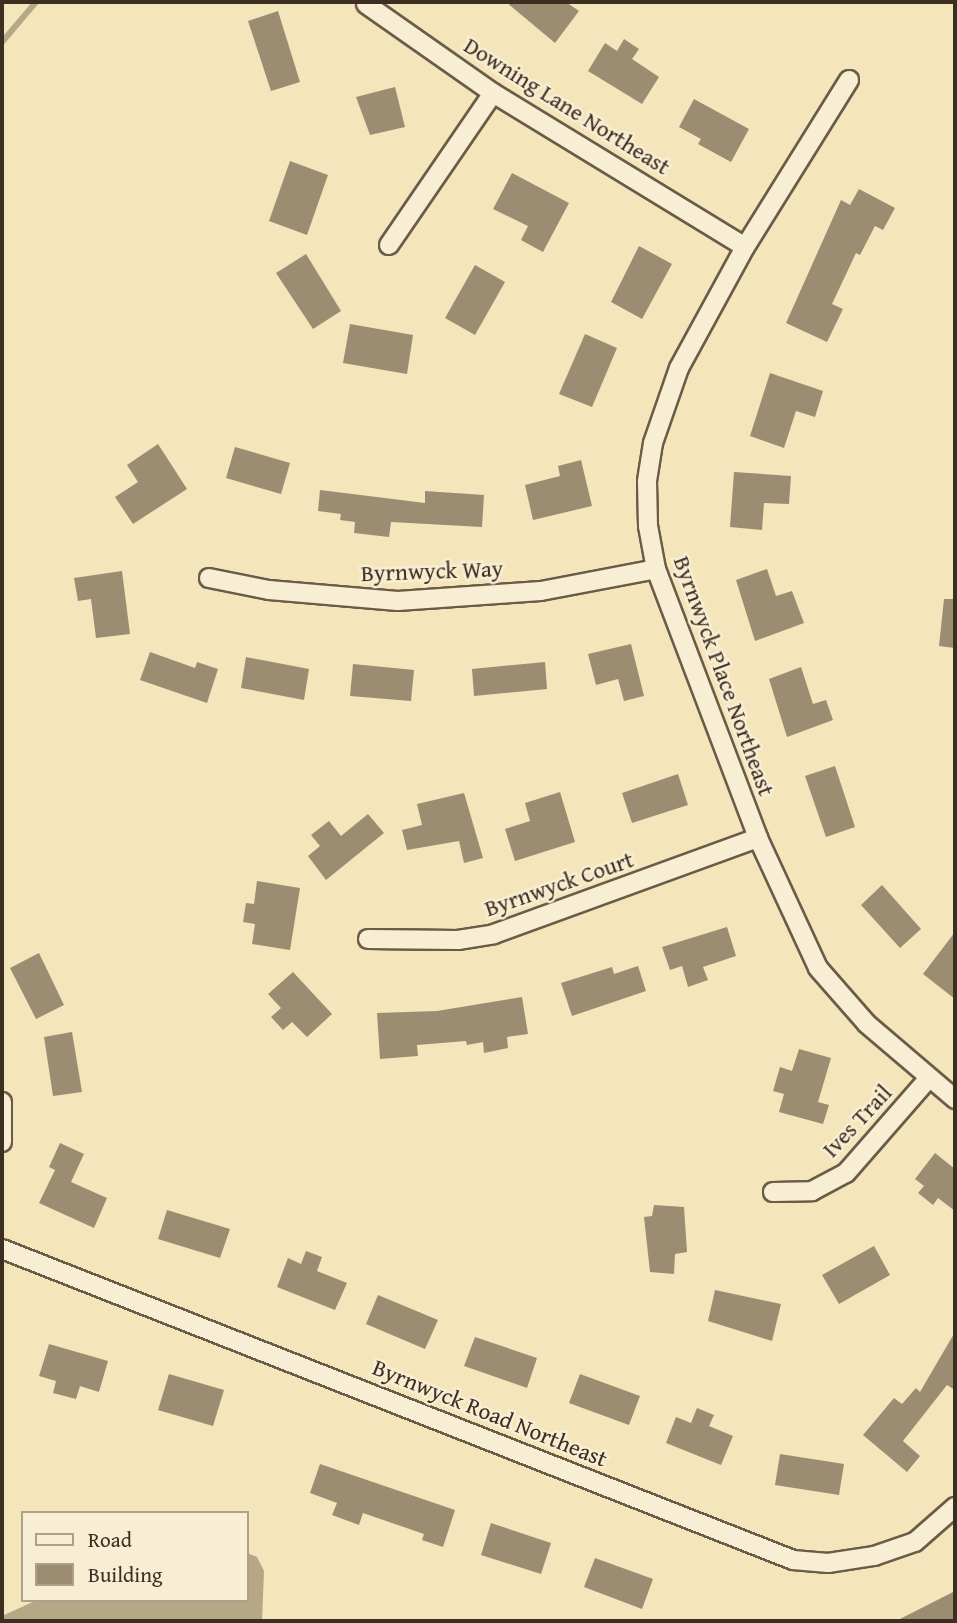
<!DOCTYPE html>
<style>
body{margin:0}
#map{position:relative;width:957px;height:1623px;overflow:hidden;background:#f4e5bb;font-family:"Gentium Book Plus",serif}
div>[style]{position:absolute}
.water>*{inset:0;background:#b6a787}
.stream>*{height:6px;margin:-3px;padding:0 3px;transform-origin:3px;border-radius:3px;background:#b6a787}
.building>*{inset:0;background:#9c8d72}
.roads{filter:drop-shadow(2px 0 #6b5c48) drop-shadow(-2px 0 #6b5c48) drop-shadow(0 2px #6b5c48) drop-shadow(0 -2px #6b5c48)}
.street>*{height:18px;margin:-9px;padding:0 9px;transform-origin:9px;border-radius:9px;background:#f8eed3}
span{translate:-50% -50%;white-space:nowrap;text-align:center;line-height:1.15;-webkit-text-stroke:5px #f8eed3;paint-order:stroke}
.street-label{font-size:23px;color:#3d2e22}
.frame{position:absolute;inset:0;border:4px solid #3d2e22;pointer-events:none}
.legend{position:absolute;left:21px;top:1511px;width:228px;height:91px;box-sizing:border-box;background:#f8eed3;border:2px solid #ada18c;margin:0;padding:9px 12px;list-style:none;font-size:21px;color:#3d2e22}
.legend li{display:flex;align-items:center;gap:14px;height:35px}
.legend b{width:35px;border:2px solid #ada18c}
</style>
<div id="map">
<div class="water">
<div style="clip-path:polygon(247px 1553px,257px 1557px,264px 1571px,262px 1621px,2px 1621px,2px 1616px,37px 1600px,247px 1600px)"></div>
</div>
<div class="stream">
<div style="left:2px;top:42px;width:52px;rotate:-49.6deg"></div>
</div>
<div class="building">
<div style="clip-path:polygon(506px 2px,566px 2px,579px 11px,555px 43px)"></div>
<div style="clip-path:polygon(278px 11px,300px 82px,271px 91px,248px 21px)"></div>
<div style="clip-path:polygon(624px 39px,639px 49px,632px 59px,659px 77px,642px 104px,588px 71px,605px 43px,617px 51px)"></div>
<div style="clip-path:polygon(395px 87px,405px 127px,370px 135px,356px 97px)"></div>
<div style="clip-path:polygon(694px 99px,749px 129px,731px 162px,698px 144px,701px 139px,679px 127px)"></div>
<div style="clip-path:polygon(290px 161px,328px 175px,307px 235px,269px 221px)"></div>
<div style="clip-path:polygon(512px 173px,569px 203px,543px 252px,521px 240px,528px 226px,493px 209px)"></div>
<div style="clip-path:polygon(859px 189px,895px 208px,883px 230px,875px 226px,860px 255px,856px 253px,832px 304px,843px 309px,827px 342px,786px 323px,841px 200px,850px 205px)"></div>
<div style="clip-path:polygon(639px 246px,672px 264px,642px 319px,611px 302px)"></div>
<div style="clip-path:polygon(306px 254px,341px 311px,313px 329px,276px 273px)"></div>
<div style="clip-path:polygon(475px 265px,505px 282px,475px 335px,445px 318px)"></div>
<div style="clip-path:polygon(350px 324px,413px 335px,407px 374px,343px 363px)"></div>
<div style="clip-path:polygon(585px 334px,617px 348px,592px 407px,559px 394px)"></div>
<div style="clip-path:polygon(770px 373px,823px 391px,815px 417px,796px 411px,784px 448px,750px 436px)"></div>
<div style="clip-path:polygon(158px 444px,187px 489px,133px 524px,115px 497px,138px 482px,127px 465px)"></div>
<div style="clip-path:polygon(235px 447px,290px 463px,281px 494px,226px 478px)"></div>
<div style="clip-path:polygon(581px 460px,592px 506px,533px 520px,525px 485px,560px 476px,558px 466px)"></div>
<div style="clip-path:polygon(734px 472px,791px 476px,789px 504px,764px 503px,762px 530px,730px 527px)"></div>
<div style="clip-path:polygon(320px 490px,425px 503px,425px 491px,484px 495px,482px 527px,391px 522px,389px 537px,354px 533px,355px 522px,340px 520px,341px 514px,318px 511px)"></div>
<div style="clip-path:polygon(767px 569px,776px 596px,792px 591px,804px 623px,755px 641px,736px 580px)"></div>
<div style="clip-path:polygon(122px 571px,130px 634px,96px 638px,91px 599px,78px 601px,74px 578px)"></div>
<div style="clip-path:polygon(944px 599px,955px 599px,955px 648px,939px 646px)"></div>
<div style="clip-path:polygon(631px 644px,644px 696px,624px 701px,618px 679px,596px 685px,588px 654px)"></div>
<div style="clip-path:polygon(150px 652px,195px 668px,197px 662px,218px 669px,207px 703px,140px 680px)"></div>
<div style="clip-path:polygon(246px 657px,309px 669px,304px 700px,241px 688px)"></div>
<div style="clip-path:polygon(545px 662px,547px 689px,474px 696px,472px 669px)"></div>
<div style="clip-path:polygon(353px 664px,414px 670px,411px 701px,350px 696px)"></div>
<div style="clip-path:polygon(801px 667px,813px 704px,826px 700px,833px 720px,787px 737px,769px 679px)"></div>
<div style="clip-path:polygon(835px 766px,855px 827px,826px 837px,805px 776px)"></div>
<div style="clip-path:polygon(678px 774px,688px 805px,632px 823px,622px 793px)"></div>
<div style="clip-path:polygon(560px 792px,575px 842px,515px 861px,505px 829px,530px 821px,525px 803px)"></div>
<div style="clip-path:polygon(464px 793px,483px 858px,464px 863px,459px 841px,407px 850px,402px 830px,422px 825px,417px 804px)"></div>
<div style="clip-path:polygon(368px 814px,384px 833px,326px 880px,308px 856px,320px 846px,311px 835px,329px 821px,341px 836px)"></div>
<div style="clip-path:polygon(257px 881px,300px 888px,290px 950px,252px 944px,255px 924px,243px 922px,246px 903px,254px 904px)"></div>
<div style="clip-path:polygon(882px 885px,921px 929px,900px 948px,861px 905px)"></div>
<div style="clip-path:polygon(727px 927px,736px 956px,703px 967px,708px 980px,688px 987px,682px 966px,670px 970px,662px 947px)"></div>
<div style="clip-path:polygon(955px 932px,955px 999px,923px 974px)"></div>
<div style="clip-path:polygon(39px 953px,64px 1005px,36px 1019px,10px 968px)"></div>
<div style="clip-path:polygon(638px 966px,646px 991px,572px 1016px,561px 983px,612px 967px,614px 974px)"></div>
<div style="clip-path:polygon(293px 972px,332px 1014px,307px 1037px,292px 1022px,283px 1030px,271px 1017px,281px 1008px,268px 994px)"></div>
<div style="clip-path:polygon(522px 997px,528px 1034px,507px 1037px,508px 1048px,484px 1053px,483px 1042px,467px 1045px,466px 1041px,417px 1045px,418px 1056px,380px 1059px,377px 1013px,437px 1011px)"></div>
<div style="clip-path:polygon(72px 1032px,82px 1092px,53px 1096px,44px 1037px)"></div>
<div style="clip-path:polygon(799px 1049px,831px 1058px,818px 1102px,829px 1105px,823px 1124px,779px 1112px,784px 1094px,773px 1091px,780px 1067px,792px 1071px)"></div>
<div style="clip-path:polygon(60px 1143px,84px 1154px,71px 1182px,107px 1198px,94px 1228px,39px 1203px,55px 1170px,49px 1167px)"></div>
<div style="clip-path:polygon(935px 1153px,955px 1169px,955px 1211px,938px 1198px,933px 1205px,918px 1193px,924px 1186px,915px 1179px)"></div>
<div style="clip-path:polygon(654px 1205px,684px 1207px,687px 1252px,675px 1254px,674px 1274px,650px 1272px,644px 1217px,652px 1216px)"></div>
<div style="clip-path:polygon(167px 1210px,230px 1229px,220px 1258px,158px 1239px)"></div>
<div style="clip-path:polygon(874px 1246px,890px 1275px,839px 1304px,822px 1275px)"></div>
<div style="clip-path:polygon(306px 1251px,322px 1257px,317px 1271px,347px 1283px,335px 1310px,277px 1287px,288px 1258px,301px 1264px)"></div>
<div style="clip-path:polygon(715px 1290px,781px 1304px,772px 1341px,708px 1321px)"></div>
<div style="clip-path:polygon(378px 1295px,438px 1320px,425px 1349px,366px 1324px)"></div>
<div style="clip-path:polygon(955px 1332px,955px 1390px,947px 1385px,903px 1441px,920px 1456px,907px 1472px,863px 1435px,894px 1398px,902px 1404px,916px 1388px,920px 1392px)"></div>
<div style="clip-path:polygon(475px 1337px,537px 1358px,527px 1388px,464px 1366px)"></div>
<div style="clip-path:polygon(49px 1344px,108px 1361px,99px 1392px,80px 1386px,76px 1399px,53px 1393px,56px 1381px,39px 1376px)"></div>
<div style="clip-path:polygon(169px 1374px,224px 1390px,213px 1426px,158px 1410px)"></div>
<div style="clip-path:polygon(580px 1374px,640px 1396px,629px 1425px,569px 1403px)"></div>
<div style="clip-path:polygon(697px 1408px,714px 1415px,709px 1426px,733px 1436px,721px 1465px,666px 1443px,676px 1417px,691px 1423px)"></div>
<div style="clip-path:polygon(780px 1454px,844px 1464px,839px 1495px,775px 1485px)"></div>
<div style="clip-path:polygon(320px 1464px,455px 1510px,443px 1547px,422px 1540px,424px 1534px,363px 1513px,359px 1525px,332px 1515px,337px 1503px,310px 1493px)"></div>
<div style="clip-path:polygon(491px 1523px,551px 1543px,541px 1574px,481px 1555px)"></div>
<div style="clip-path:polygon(595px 1558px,653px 1579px,642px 1609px,584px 1587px)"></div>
<div style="clip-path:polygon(955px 1591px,955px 1621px,896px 1621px)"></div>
</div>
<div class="roads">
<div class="street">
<div style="left:366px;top:4px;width:155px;rotate:35deg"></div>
<div style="left:493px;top:93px;width:295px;rotate:31.4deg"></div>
<div style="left:849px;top:80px;width:197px;rotate:121.9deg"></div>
<div style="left:745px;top:247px;width:138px;rotate:118.6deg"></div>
<div style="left:679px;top:368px;width:79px;rotate:109.1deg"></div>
<div style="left:653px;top:443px;width:39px;rotate:99deg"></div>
<div style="left:647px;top:482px;width:44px;rotate:88.7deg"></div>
<div style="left:648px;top:526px;width:44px;rotate:79.5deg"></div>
<div style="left:656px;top:569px;width:288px;rotate:69.2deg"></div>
<div style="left:758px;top:838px;width:143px;rotate:65.2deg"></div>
<div style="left:818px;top:968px;width:74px;rotate:48.8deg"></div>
<div style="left:867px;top:1024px;width:116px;rotate:40.4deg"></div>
<div style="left:389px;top:245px;width:184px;rotate:-55.6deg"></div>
<div style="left:209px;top:578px;width:61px;rotate:11.3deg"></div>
<div style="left:269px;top:590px;width:129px;rotate:4.9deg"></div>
<div style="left:398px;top:601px;width:143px;rotate:-4deg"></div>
<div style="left:541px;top:591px;width:117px;rotate:-10.8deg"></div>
<div style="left:368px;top:939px;width:90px;rotate:0.6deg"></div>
<div style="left:458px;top:940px;width:36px;rotate:-9deg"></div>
<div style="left:494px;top:934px;width:281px;rotate:-20deg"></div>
<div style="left:2px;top:1102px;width:40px;rotate:90deg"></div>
<div style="left:773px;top:1192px;width:39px;rotate:-1deg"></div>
<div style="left:812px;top:1191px;width:38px;rotate:-28deg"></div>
<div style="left:846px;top:1173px;width:126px;rotate:-48.9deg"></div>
<div style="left:2px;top:1249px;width:850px;rotate:21.46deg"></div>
<div style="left:793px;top:1560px;width:35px;rotate:5deg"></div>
<div style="left:828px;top:1563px;width:47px;rotate:-8.7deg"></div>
<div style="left:874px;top:1556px;width:43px;rotate:-18.9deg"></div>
<div style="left:915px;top:1542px;width:53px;rotate:-41.2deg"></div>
</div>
</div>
<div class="street-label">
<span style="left:567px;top:106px;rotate:32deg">Downing Lane Northeast</span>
<span style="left:432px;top:571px;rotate:-2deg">Byrnwyck Way</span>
<span style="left:724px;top:676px;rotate:70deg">Byrnwyck Place Northeast</span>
<span style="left:559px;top:884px;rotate:-19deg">Byrnwyck Court</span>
<span style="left:857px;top:1121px;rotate:-47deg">Ives Trail</span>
<span style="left:490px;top:1413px;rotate:22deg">Byrnwyck Road Northeast</span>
</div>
<div class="frame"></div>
<ul class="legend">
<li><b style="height:9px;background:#f8eed3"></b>Road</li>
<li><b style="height:19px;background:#9c8d72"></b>Building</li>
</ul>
</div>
